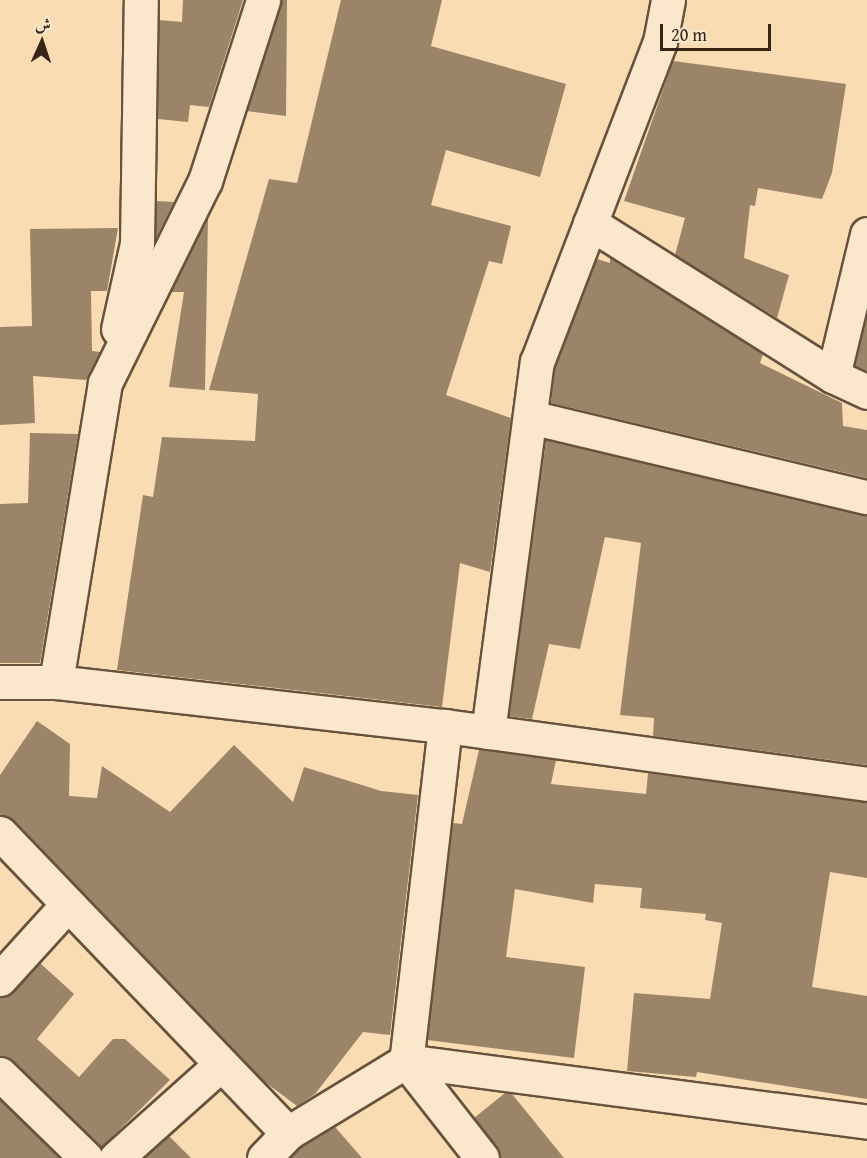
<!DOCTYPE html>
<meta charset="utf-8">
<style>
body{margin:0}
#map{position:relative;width:867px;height:1158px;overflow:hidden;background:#f9dcb1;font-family:"Gentium Book Plus",Amiri,serif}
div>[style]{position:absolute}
.building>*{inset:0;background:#9b8467}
.roads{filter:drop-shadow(2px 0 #67523e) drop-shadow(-2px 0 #67523e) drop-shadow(0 2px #67523e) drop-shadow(0 -2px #67523e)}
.minor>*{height:33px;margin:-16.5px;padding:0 16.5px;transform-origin:16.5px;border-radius:16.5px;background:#fbe8cc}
span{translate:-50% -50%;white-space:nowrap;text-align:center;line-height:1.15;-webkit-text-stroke:6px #fbe8cc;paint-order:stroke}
.north{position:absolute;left:12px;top:12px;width:60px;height:60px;-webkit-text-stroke:4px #fbe8cc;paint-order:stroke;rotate:3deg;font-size:16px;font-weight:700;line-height:24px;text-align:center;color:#362417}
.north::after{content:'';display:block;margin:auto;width:21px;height:27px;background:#362417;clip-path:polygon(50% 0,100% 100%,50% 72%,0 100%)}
.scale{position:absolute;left:660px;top:24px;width:111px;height:27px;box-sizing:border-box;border:3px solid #362417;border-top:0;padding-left:8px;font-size:18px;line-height:21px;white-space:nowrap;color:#362417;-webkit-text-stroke:4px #fbe8cc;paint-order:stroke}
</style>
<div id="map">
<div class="building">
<div style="clip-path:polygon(183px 0,243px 0,209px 107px,190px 105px,188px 122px,158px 119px,159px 20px,182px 22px)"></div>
<div style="clip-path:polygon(281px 0,287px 0,286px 116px,247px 111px)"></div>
<div style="clip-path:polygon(341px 0,442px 0,431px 46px,566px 84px,540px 177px,446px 150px,431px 205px,511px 226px,502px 264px,489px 261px,446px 395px,511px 418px,490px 572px,460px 563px,442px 707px,117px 670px,143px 495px,153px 497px,162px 437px,255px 441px,258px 394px,209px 390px,269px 179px,297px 183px)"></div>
<div style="clip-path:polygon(673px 61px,846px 84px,832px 173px,822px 199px,758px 188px,755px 206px,750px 205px,744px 258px,789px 275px,777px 318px,675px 255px,685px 218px,624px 201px)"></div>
<div style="clip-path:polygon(156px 201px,174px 202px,156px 238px)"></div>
<div style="clip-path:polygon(208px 217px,205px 390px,169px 387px,184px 292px,171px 292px)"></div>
<div style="clip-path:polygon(118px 228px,107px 291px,91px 291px,92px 351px,100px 352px,86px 380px,33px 376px,35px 423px,0 425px,0 327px,32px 326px,30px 229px)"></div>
<div style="clip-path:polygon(610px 258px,763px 354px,760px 363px,842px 403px,843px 426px,867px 430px,867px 478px,551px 403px,555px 367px,597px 259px,610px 263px)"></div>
<div style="clip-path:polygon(867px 315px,867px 371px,855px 366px)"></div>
<div style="clip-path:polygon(30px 433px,78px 434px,40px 663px,0 663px,0 504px,28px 503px)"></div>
<div style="clip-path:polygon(546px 440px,867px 515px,867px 765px,653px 736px,654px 718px,620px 715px,641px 543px,605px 537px,580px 649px,549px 644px,532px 719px,509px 716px)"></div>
<div style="clip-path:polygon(37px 721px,70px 744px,69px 796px,97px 798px,102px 766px,170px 812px,234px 745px,293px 802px,304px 767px,381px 791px,418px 795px,390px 1035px,363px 1032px,315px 1094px,297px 1106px,265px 1082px,14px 820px,0 815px,0 775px)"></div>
<div style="clip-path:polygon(479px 750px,556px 760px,551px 784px,646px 794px,648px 773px,867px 802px,867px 878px,830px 872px,812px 987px,867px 996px,867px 1099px,697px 1072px,696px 1077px,627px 1071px,634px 993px,710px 999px,722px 923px,705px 920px,706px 914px,640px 908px,642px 888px,595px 884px,593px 903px,515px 889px,506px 957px,585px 967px,574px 1058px,427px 1040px,453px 823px,462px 824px)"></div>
<div style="clip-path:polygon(40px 963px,74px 994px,37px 1039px,79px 1077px,113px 1039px,125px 1039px,170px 1080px,101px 1148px,13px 1061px,0 1056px,0 997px,13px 992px)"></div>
<div style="clip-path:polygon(505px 1093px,512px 1094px,564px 1158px,500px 1158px,474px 1118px)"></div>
<div style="clip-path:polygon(0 1100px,59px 1158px,0 1158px)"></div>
<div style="clip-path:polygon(335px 1127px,362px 1158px,290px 1158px,300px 1148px)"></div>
<div style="clip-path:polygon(169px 1136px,191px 1158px,144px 1158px)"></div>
</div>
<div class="roads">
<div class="minor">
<div style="left:590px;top:223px;width:287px;rotate:32.2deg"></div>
<div style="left:833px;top:376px;width:38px;rotate:25deg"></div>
<div style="left:118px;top:329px;width:88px;rotate:-77.5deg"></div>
<div style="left:137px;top:243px;width:243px;rotate:-89.1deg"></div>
<div style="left:833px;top:376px;width:146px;rotate:-76.5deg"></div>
<div style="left:530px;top:417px;width:346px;rotate:13.4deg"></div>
<div style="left:0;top:682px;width:56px"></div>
<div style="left:56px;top:682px;width:303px;rotate:-80.7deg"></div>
<div style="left:105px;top:383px;width:225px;rotate:-63.7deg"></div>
<div style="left:205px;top:181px;width:190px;rotate:-72.2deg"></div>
<div style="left:56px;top:682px;width:391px;rotate:6.5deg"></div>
<div style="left:445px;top:726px;width:426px;rotate:7.8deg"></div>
<div style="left:445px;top:726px;width:337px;rotate:96.6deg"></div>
<div style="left:406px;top:1061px;width:123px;rotate:51.9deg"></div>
<div style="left:488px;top:732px;width:373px;rotate:-82.5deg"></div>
<div style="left:537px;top:362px;width:343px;rotate:-69deg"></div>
<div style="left:660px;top:42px;width:43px;rotate:-79.2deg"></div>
<div style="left:0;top:833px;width:416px;rotate:46.2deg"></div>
<div style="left:0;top:979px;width:101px;rotate:-47.8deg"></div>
<div style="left:0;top:1074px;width:120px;rotate:44.3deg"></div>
<div style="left:116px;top:1158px;width:141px;rotate:-41.8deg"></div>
<div style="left:264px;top:1158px;width:35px;rotate:-46deg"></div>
<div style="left:288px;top:1133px;width:138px;rotate:-31.4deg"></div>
<div style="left:406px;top:1061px;width:465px;rotate:7.5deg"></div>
</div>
</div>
<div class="north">ش</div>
<div class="scale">20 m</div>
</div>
